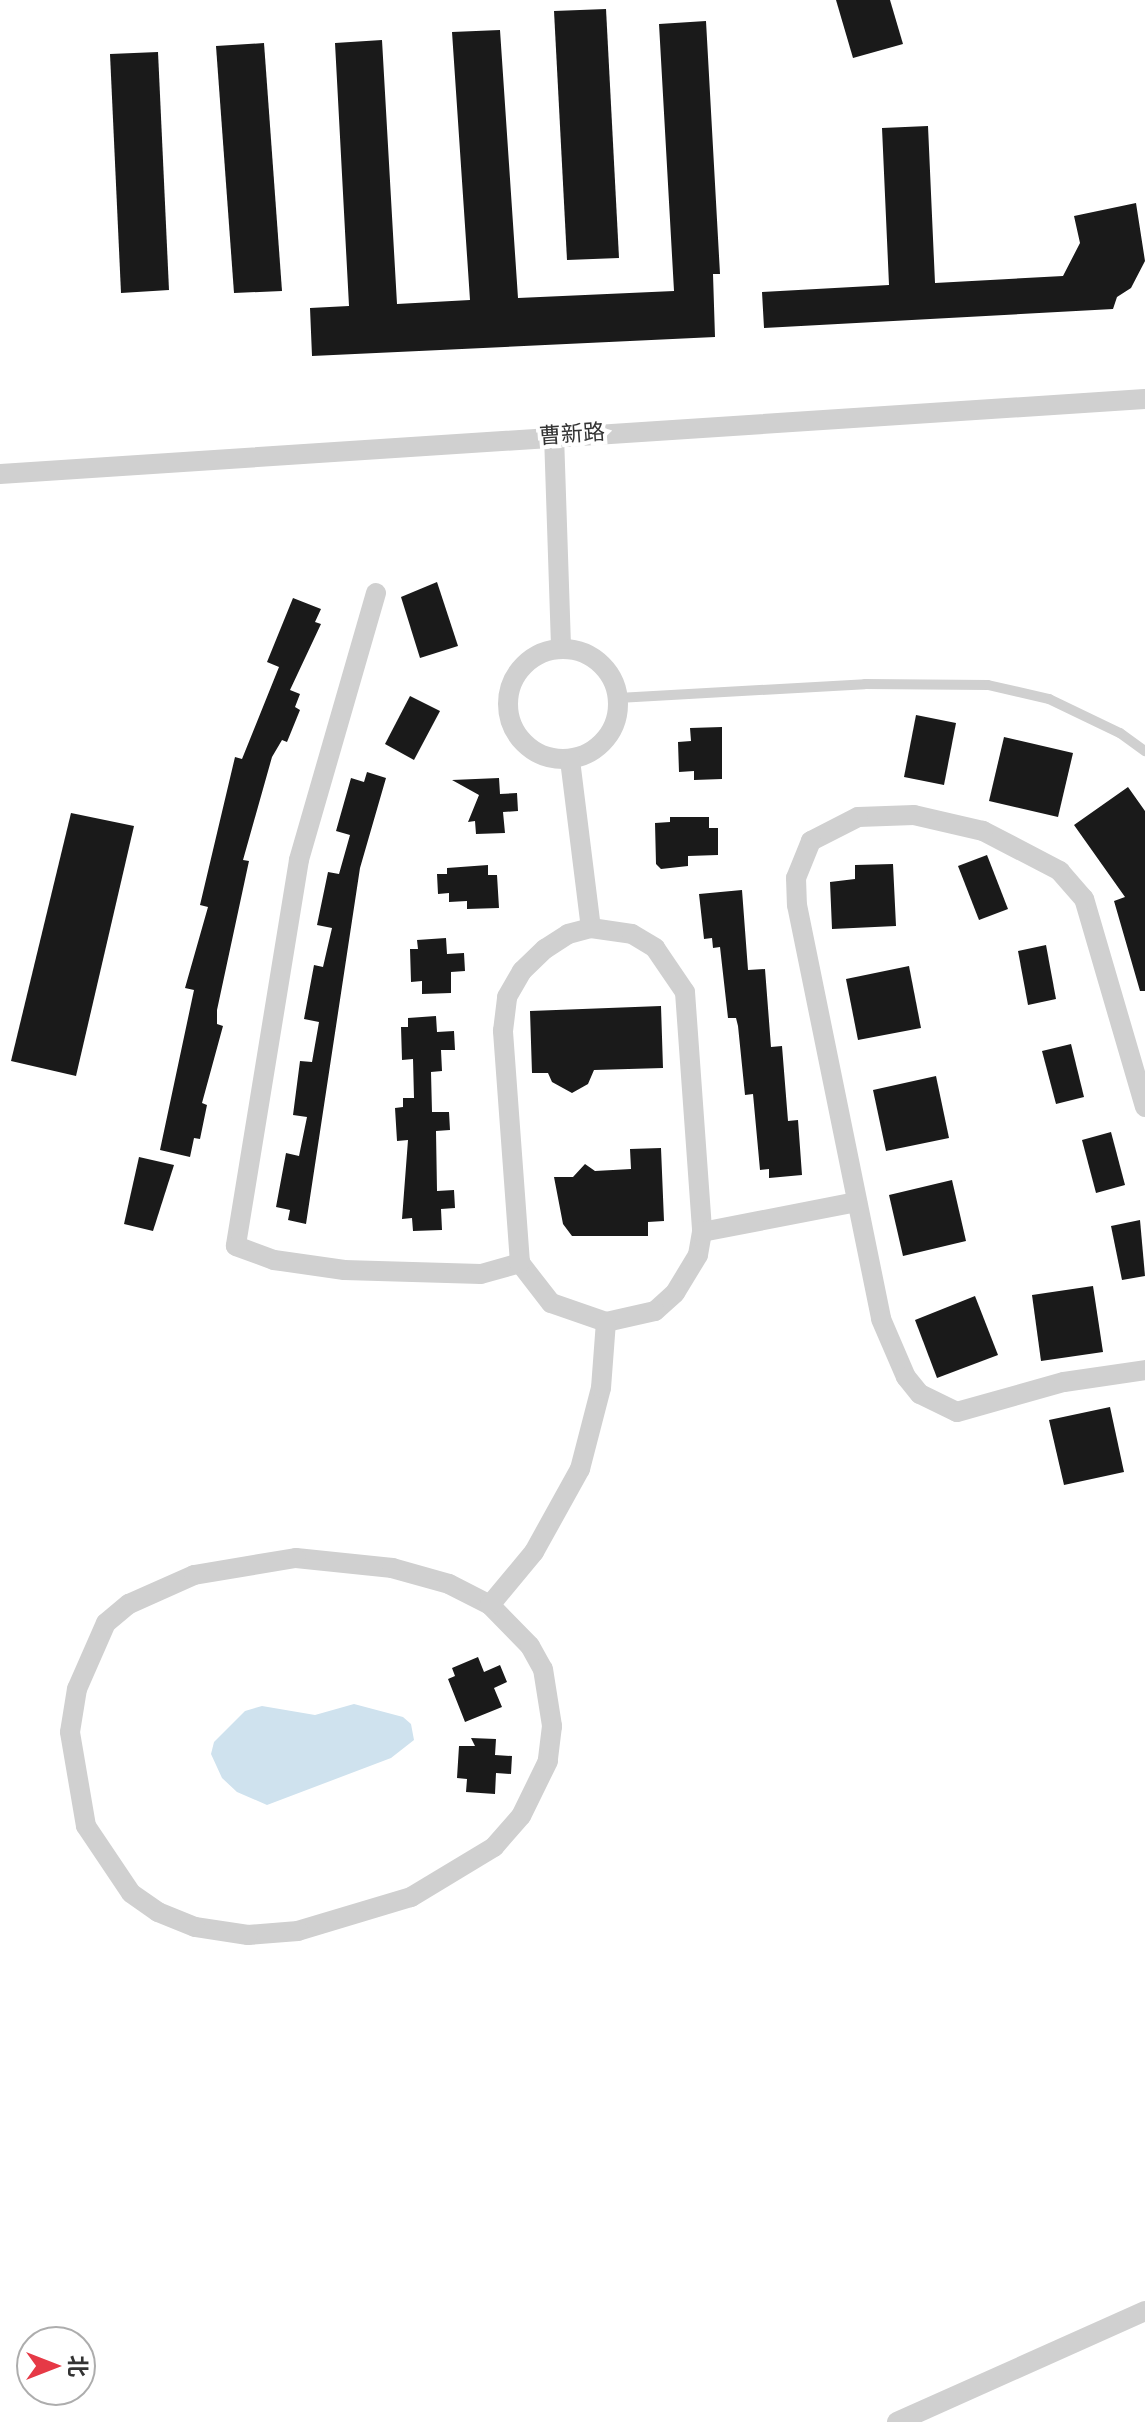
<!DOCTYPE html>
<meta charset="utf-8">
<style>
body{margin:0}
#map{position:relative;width:1145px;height:2422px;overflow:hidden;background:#fff;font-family:Inter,"Noto Sans SC",sans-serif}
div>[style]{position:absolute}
.water>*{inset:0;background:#cfe2ee}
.building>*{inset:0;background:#1a1a1a}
.service>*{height:10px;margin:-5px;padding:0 5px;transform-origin:5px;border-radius:5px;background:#d0d0d0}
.minor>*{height:20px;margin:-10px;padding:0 10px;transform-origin:10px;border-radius:10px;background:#d0d0d0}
.minor>.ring{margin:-10px;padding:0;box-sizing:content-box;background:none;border:20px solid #d0d0d0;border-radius:50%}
span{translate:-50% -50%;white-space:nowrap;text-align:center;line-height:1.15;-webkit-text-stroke:8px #fff;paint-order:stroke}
.street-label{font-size:22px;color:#333}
.north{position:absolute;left:16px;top:2326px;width:80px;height:80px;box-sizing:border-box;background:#fff;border:2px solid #adadad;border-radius:50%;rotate:90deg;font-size:22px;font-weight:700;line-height:32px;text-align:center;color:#333}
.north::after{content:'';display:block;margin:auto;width:28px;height:36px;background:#e63946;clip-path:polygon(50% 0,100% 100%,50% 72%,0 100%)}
</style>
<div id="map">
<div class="water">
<div style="clip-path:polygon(354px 1704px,403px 1717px,411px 1724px,414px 1740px,391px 1758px,267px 1805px,237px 1792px,222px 1778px,211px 1754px,214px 1742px,245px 1711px,262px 1706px,315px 1715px)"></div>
</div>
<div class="building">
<div style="clip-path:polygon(836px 0,890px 0,903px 44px,853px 58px)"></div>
<div style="clip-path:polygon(606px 9px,619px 258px,567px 260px,554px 11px)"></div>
<div style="clip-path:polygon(706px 21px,720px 274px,713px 274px,715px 337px,312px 356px,310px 308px,349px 306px,335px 43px,382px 40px,397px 304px,470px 300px,452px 32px,500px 30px,518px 298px,674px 291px,659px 24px)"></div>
<div style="clip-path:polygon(264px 43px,282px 291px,234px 293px,216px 46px)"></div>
<div style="clip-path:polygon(158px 52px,169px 290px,121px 293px,110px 54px)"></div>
<div style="clip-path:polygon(928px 126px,935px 283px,1063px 276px,1080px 243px,1074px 216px,1136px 203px,1145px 261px,1131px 288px,1117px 297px,1113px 309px,764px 328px,762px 292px,889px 285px,882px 128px)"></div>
<div style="clip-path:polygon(437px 582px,458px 646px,420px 658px,401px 597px)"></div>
<div style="clip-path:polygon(293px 598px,321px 609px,315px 622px,321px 624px,290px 690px,300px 694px,295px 707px,300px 710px,287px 742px,282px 740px,272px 757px,243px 860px,249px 861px,217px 1010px,217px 1024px,223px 1026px,202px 1103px,207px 1105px,200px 1139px,194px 1138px,190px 1157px,160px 1150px,194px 990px,185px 988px,208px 907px,200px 905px,235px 757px,242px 759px,279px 667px,267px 662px)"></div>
<div style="clip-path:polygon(410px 696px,440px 711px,414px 760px,385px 744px)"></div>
<div style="clip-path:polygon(916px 715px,956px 723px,944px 785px,904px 777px)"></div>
<div style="clip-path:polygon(722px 727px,722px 779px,694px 780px,694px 771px,679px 772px,678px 742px,691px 741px,690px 728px)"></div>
<div style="clip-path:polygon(1004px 737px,1073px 753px,1058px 817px,989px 801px)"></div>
<div style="clip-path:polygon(367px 772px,386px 778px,360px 868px,306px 1224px,288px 1220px,290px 1210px,276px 1207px,286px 1153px,299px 1156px,307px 1117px,293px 1115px,300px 1061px,312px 1062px,319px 1022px,304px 1019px,314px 965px,323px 967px,332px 928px,317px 925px,328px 872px,339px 874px,350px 835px,336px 831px,351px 778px,364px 782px)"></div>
<div style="clip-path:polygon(499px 778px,500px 794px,517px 793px,518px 811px,503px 812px,505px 833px,476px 834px,475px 821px,468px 822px,479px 795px,452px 780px)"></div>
<div style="clip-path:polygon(1128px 787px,1145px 811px,1145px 991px,1140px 991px,1114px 901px,1125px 897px,1074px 825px)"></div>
<div style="clip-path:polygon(71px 813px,134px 826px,76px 1076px,11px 1061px)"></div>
<div style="clip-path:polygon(670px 817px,709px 817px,709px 828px,718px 828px,718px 855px,688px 856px,688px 866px,661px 869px,656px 864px,655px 823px,670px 822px)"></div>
<div style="clip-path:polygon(987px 855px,1008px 909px,979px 920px,958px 866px)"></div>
<div style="clip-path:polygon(893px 864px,896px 926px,832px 929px,830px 882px,855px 879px,855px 865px)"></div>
<div style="clip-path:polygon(488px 865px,488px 875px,497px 875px,499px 908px,467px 909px,467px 901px,449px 902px,449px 893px,438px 894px,437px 874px,447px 874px,447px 868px)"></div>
<div style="clip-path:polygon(742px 890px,748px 970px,765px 969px,771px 1047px,782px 1046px,788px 1121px,798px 1120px,802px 1175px,769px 1178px,769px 1169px,760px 1170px,753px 1094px,745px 1095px,738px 1026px,736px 1018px,728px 1018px,720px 947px,713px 948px,712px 938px,704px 939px,699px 894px)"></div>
<div style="clip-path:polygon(446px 938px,447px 954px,464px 953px,465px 971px,451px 972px,451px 993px,422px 994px,422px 981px,411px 982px,410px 949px,418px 949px,417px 940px)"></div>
<div style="clip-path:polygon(1046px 945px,1056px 999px,1028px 1005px,1018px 951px)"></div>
<div style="clip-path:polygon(909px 966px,921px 1028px,858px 1040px,846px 979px)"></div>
<div style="clip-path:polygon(661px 1006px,663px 1068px,594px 1070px,588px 1084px,572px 1093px,552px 1082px,548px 1073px,532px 1073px,530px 1011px)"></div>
<div style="clip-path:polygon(436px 1016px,437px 1032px,454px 1031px,455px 1050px,441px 1050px,442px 1071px,431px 1072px,432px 1112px,449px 1112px,450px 1130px,436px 1131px,437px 1191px,454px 1190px,455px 1208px,441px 1209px,442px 1230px,413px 1231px,412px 1218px,402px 1219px,408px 1140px,397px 1141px,395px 1108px,403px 1107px,403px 1098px,414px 1098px,413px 1059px,402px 1060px,401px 1027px,408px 1027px,408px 1018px)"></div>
<div style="clip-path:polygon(1071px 1044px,1084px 1097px,1056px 1104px,1042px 1051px)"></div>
<div style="clip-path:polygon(936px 1076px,949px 1138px,886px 1151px,873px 1090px)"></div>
<div style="clip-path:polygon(1111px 1132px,1125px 1185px,1096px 1193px,1082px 1140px)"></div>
<div style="clip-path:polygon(661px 1148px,664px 1221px,648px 1222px,648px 1236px,572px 1236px,563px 1224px,554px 1177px,573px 1177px,585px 1164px,595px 1171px,631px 1169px,630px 1149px)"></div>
<div style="clip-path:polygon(139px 1157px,174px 1165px,153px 1231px,124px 1224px)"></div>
<div style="clip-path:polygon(952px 1180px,966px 1241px,903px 1256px,889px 1195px)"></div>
<div style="clip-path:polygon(1140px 1220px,1145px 1276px,1122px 1280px,1111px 1226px)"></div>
<div style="clip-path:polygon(1093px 1286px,1103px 1352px,1041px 1361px,1032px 1295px)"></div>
<div style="clip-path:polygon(975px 1296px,998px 1355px,937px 1378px,915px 1320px)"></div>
<div style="clip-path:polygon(1110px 1407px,1124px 1472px,1064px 1485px,1049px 1420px)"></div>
<div style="clip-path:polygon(478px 1657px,484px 1672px,500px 1665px,507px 1682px,494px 1688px,502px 1707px,465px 1722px,448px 1679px,455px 1676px,452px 1668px)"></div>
<div style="clip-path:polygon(471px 1738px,496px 1739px,495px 1755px,512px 1756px,511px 1774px,496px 1773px,495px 1794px,466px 1792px,467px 1779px,457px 1778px,459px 1746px,475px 1746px)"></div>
</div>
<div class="service">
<div style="left:618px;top:698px;width:247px;rotate:-3.2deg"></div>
<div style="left:865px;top:684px;width:123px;rotate:0.5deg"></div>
<div style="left:988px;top:685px;width:63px;rotate:12.9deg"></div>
<div style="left:1049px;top:699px;width:79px;rotate:25.6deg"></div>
<div style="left:1120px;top:733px;width:31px;rotate:36deg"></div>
</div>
<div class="minor">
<div style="left:554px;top:435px;width:213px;rotate:88.1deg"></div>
<div style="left:0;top:474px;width:1147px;rotate:-3.75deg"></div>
<div style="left:376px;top:593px;width:278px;rotate:106.1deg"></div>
<div style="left:299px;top:860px;width:391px;rotate:99.3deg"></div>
<div style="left:236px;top:1246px;width:40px;rotate:20.2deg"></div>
<div style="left:274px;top:1260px;width:71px;rotate:8.1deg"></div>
<div style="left:344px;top:1270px;width:137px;rotate:1.7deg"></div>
<div style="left:481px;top:1274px;width:41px;rotate:-15.8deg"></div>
<div class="ring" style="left:508px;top:649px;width:90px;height:90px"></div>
<div style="left:570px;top:760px;width:169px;rotate:82.9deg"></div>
<div style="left:591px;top:928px;width:41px;rotate:8.3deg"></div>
<div style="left:632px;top:934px;width:27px;rotate:31deg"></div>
<div style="left:655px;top:948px;width:53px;rotate:55.7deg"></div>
<div style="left:685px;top:992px;width:241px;rotate:85.9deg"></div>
<div style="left:702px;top:1232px;width:23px;rotate:100deg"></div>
<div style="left:698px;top:1255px;width:44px;rotate:121.2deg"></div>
<div style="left:675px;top:1293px;width:27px;rotate:138deg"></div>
<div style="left:655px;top:1311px;width:50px;rotate:167.3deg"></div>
<div style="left:606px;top:1322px;width:58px;rotate:-160.9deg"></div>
<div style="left:551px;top:1303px;width:51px;rotate:-127.8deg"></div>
<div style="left:520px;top:1263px;width:233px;rotate:-94.2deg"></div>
<div style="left:503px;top:1031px;width:34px;rotate:-83deg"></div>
<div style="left:507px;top:997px;width:30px;rotate:-60deg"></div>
<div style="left:522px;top:971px;width:32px;rotate:-44deg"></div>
<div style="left:545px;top:949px;width:27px;rotate:-33deg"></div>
<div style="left:568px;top:934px;width:24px;rotate:-15deg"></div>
<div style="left:1145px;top:1107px;width:217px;rotate:-106.3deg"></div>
<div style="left:1084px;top:899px;width:37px;rotate:-131deg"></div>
<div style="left:1060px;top:871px;width:87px;rotate:-152.5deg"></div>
<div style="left:983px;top:831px;width:71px;rotate:-166.9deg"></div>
<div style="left:914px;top:815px;width:56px;rotate:178deg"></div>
<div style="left:858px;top:817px;width:53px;rotate:152.9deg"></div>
<div style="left:811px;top:841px;width:40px;rotate:112deg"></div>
<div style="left:796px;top:878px;width:27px;rotate:88deg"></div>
<div style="left:797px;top:905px;width:422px;rotate:78.5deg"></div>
<div style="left:881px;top:1319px;width:63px;rotate:66.7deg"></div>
<div style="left:906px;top:1377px;width:22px;rotate:51deg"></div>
<div style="left:920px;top:1394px;width:41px;rotate:25.9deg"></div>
<div style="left:957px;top:1412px;width:111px;rotate:-15.7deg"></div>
<div style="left:1064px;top:1382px;width:82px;rotate:-8.4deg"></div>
<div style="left:702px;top:1232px;width:158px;rotate:-11deg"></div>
<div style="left:296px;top:1558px;width:97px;rotate:5.9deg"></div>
<div style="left:392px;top:1568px;width:59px;rotate:15.7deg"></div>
<div style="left:449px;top:1584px;width:46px;rotate:27.1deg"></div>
<div style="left:490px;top:1605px;width:57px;rotate:45.7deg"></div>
<div style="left:530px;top:1646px;width:26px;rotate:61deg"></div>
<div style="left:543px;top:1669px;width:58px;rotate:81deg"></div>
<div style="left:552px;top:1726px;width:35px;rotate:97deg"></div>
<div style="left:548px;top:1761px;width:61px;rotate:116.1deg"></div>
<div style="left:521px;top:1816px;width:41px;rotate:131.1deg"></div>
<div style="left:494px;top:1847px;width:97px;rotate:148.9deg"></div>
<div style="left:411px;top:1897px;width:118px;rotate:163.3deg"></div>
<div style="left:298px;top:1931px;width:50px;rotate:175.4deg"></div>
<div style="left:248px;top:1935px;width:54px;rotate:-171.4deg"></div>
<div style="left:195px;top:1927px;width:40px;rotate:-158deg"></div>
<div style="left:158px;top:1912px;width:33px;rotate:-145deg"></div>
<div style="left:131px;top:1893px;width:81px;rotate:-123.9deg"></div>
<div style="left:86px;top:1826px;width:95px;rotate:-99.7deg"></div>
<div style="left:70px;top:1732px;width:44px;rotate:-80.8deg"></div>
<div style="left:77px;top:1689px;width:72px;rotate:-66.3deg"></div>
<div style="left:106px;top:1623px;width:30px;rotate:-40deg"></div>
<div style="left:129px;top:1604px;width:71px;rotate:-24deg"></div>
<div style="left:194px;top:1575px;width:103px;rotate:-9.5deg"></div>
<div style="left:490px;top:1605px;width:69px;rotate:-50.3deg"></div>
<div style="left:534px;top:1552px;width:95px;rotate:-61deg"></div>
<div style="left:580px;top:1469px;width:84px;rotate:-75.5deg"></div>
<div style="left:601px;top:1388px;width:66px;rotate:-85.7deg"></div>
<div style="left:897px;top:2422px;width:272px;rotate:-24.1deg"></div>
</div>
<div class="street-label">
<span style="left:572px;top:434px;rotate:-4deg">曹新路</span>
</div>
<div class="north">北</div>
</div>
